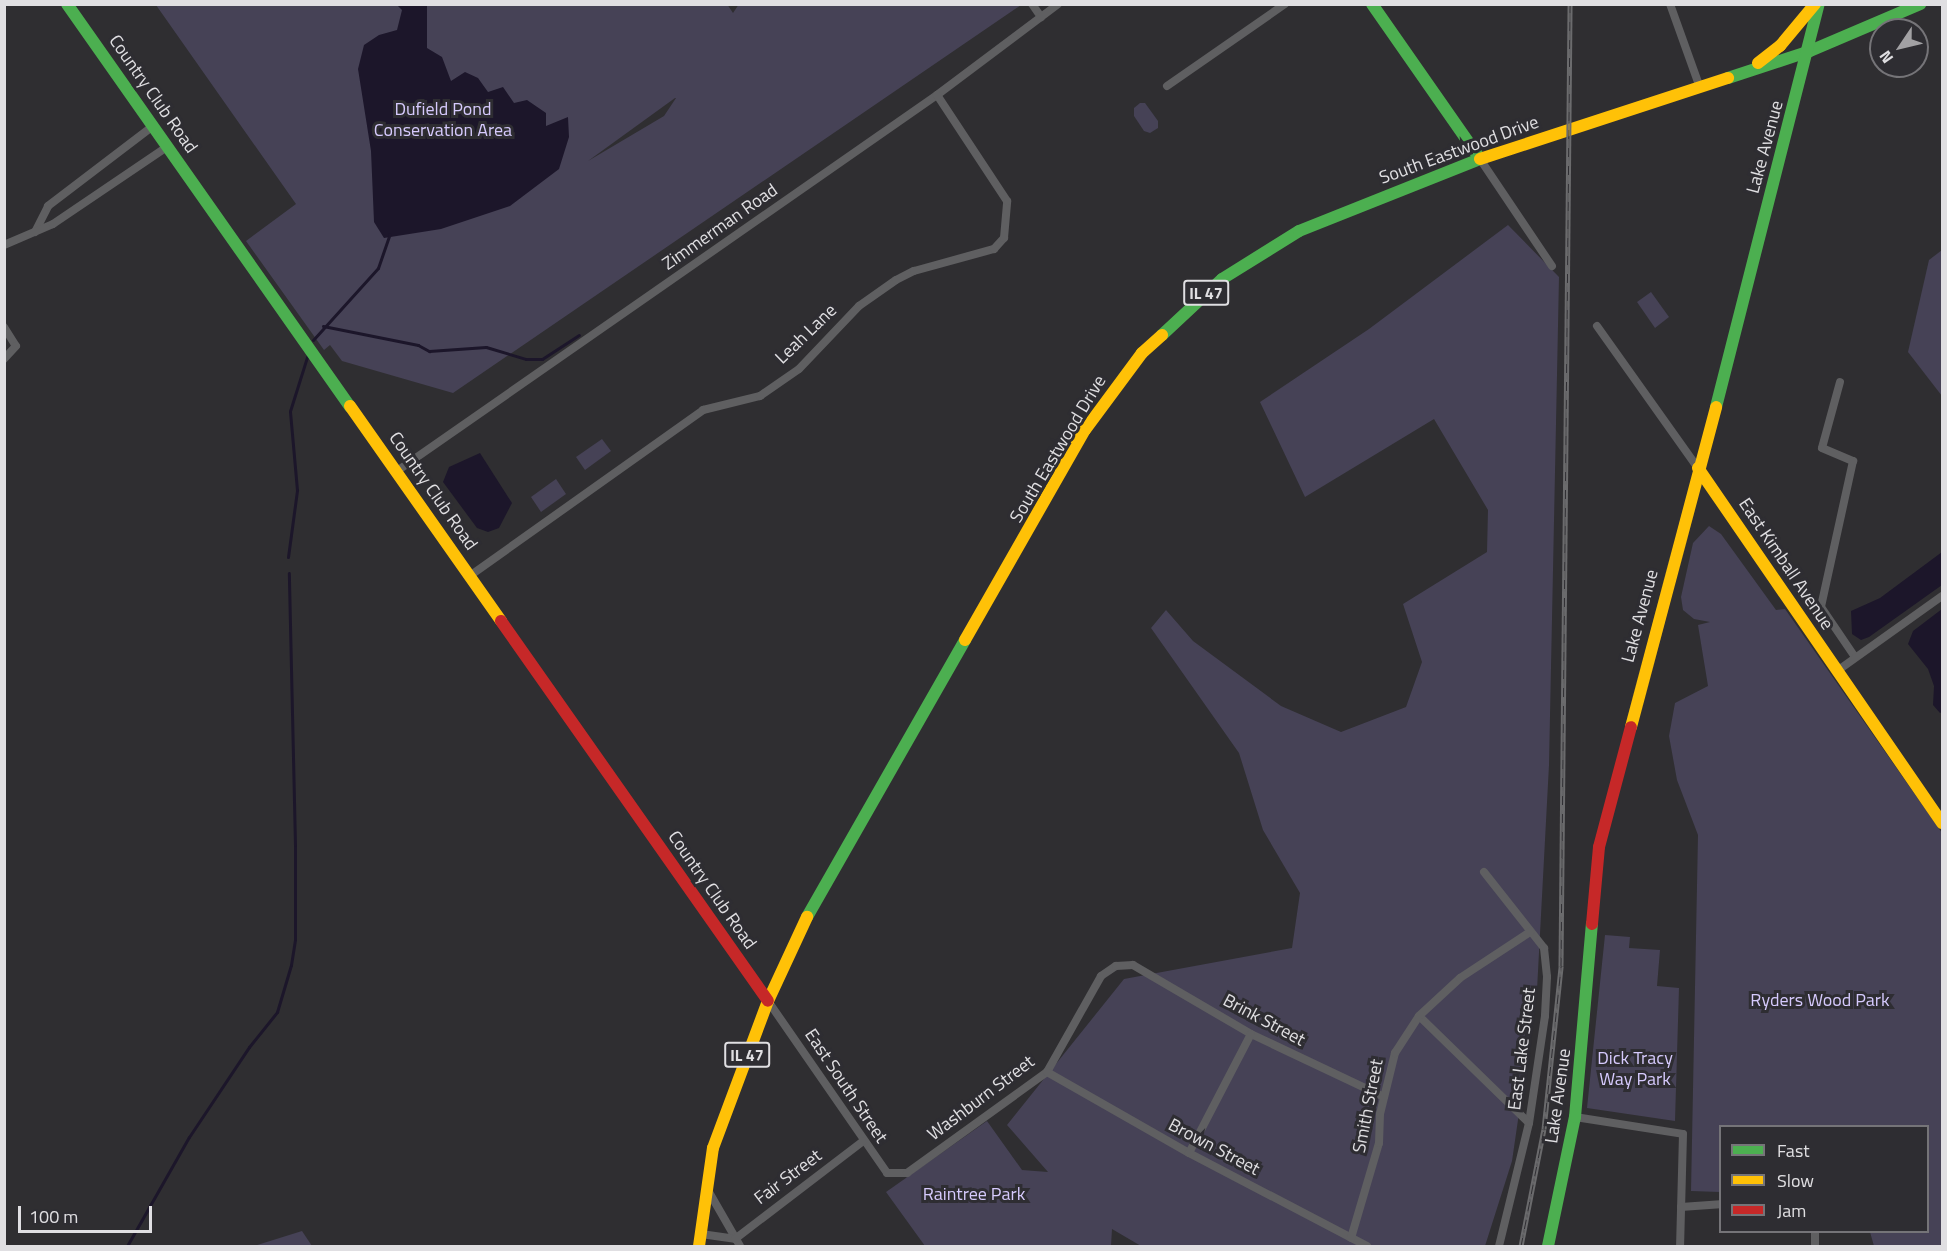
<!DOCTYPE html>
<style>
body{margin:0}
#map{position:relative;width:1947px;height:1251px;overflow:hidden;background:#2f2e31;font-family:"Titillium Web",sans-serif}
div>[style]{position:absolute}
.green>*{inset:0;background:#464256}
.water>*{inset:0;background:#1c162a}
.stream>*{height:3px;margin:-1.5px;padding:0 1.5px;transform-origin:1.5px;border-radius:1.5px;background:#1c162a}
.street>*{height:8px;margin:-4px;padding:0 4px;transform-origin:4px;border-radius:4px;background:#5f5f61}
.fast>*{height:12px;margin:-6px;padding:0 6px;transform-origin:6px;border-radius:6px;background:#4caf50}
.slow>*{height:12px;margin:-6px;padding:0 6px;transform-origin:6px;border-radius:6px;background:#ffc107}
.jam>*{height:12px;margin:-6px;padding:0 6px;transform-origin:6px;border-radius:6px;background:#c62828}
.rail>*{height:5px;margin-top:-2.5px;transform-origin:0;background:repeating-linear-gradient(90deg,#2e2d32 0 9px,#6b6b6d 0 18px);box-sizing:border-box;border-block:2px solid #6b6b6d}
span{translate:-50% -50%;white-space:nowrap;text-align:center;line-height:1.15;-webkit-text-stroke:6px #2e2d32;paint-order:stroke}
.shield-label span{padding:2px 4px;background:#2e2d32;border:2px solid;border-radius:4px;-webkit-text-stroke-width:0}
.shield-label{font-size:16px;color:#e0dfe2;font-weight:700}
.street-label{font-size:18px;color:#e0dfe2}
.park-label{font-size:18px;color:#d6cafd}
.frame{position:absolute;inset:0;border:6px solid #e0dfe2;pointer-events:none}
.legend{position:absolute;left:1719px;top:1125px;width:210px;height:108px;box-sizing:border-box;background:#2e2d32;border:2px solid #757478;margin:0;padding:8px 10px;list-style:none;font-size:18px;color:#e0dfe2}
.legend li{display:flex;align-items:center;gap:12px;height:30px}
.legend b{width:30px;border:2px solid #757478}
.north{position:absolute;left:1869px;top:18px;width:60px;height:60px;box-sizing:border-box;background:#2e2d32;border:2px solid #757478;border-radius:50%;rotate:235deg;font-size:16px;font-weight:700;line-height:24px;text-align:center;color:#e0dfe2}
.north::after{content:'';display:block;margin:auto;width:21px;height:27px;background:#a2a1a4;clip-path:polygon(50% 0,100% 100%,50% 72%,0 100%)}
.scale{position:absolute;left:18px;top:1206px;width:134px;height:27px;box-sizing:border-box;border:3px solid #e0dfe2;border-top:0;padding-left:8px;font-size:18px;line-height:21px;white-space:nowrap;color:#e0dfe2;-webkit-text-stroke:4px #2e2d32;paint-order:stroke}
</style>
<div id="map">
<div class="green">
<div style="clip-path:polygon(evenodd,727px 4px,733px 13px,739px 4px,1021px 5px,453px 393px,342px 361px,330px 345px,324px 350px,246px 241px,296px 204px,156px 5px,727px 4px,676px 98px,664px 116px,588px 161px,675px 98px,676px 98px)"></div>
<div style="clip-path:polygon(1140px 103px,1145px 103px,1158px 121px,1158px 128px,1150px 133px,1144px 131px,1134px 116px,1134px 108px)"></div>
<div style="clip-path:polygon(1508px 225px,1559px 277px,1549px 765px,1537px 990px,1512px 1161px,1485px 1246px,1141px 1246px,1112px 1229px,1111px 1246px,925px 1246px,886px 1192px,987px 1121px,1022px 1170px,1048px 1172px,1007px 1125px,1124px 979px,1292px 948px,1300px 893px,1263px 830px,1239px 753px,1151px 628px,1166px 610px,1193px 641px,1281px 706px,1341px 732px,1406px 707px,1422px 662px,1403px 604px,1487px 552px,1488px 510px,1434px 419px,1305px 497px,1260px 402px,1369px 329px)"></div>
<div style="clip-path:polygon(1942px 250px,1942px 396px,1908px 352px,1929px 260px)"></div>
<div style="clip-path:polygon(1651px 292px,1669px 317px,1655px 328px,1637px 302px)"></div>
<div style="clip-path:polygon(602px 439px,611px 451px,585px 470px,576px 457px)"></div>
<div style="clip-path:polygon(556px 479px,566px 494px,541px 512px,531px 497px)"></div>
<div style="clip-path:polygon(1709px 526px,1721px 534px,1776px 610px,1785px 609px,1942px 833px,1942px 1246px,1874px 1246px,1870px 1232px,1928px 1232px,1928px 1126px,1720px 1126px,1720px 1192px,1691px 1191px,1698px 835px,1677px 780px,1669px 736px,1675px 703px,1708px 686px,1698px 625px,1710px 622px,1694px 619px,1683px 610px,1681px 597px,1693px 543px)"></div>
<div style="clip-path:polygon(1605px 935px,1630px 937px,1629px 948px,1660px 950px,1657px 986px,1679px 988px,1675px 1121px,1587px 1108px)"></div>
<div style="clip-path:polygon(302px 1231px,312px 1246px,254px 1246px)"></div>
</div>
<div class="water">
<div style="clip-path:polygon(397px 5px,427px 5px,427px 48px,442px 57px,451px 81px,465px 72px,478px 78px,488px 92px,503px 87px,514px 103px,527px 100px,546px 113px,546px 126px,568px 117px,569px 137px,559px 169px,510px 206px,441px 229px,384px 238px,374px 222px,371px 151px,358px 69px,364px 45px,379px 35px,397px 30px,402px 10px)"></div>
<div style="clip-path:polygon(480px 453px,512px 503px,499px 528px,488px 532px,477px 528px,443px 482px,449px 467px)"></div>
<div style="clip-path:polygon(1942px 552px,1942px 585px,1869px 637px,1861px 640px,1852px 634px,1851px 611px,1880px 598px)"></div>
<div style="clip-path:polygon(1942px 609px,1942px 712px,1940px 713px,1933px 705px,1934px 686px,1928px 669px,1908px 644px,1913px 631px)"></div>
</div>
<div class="stream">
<div style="left:323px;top:326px;width:97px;rotate:11.3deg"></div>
<div style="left:418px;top:345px;width:13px;rotate:29deg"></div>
<div style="left:429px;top:351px;width:57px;rotate:-4deg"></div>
<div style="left:486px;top:347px;width:42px;rotate:16.7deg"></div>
<div style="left:526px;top:359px;width:16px"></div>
<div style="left:542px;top:359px;width:44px;rotate:-33deg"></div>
<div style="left:313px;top:340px;width:97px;rotate:-47.9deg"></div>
<div style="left:378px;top:268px;width:36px;rotate:-71deg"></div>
<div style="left:288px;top:557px;width:68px;rotate:-82.3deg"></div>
<div style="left:297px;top:490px;width:79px;rotate:-95.1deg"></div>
<div style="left:290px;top:411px;width:57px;rotate:-72.5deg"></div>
<div style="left:127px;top:1246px;width:125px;rotate:-60.4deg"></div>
<div style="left:189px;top:1137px;width:108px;rotate:-56.3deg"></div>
<div style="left:249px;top:1047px;width:45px;rotate:-51.3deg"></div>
<div style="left:277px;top:1012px;width:49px;rotate:-73.4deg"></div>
<div style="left:291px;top:965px;width:26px;rotate:-81deg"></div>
<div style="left:295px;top:939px;width:94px;rotate:-90deg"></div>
<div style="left:295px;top:845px;width:272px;rotate:-91.3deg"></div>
</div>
<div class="street">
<div style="left:1032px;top:4px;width:16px;rotate:55deg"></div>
<div style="left:1670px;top:4px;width:86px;rotate:70.3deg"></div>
<div style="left:1167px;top:86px;width:144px;rotate:-34.8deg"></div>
<div style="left:1480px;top:159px;width:129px;rotate:56.1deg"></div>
<div style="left:35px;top:232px;width:29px;rotate:-63deg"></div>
<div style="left:48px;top:206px;width:132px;rotate:-37.3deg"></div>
<div style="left:4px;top:245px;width:53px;rotate:-23.2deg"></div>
<div style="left:53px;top:224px;width:139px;rotate:-34.1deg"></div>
<div style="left:1597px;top:326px;width:174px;rotate:54.6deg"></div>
<div style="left:4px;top:327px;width:22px;rotate:58deg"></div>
<div style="left:16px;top:346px;width:18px;rotate:133deg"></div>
<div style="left:1840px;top:382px;width:68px;rotate:105.3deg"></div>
<div style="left:1822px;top:448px;width:34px;rotate:23deg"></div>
<div style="left:1853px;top:461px;width:149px;rotate:102.4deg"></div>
<div style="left:1821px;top:607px;width:60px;rotate:55.8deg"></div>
<div style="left:397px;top:471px;width:658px;rotate:-34.85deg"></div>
<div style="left:937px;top:95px;width:151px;rotate:-36.9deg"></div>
<div style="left:471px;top:575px;width:285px;rotate:-35.4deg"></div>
<div style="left:703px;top:410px;width:59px;rotate:-13.8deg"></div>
<div style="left:760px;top:396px;width:47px;rotate:-34.7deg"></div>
<div style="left:799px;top:369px;width:87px;rotate:-46.4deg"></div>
<div style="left:859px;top:306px;width:45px;rotate:-35.1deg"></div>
<div style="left:896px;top:280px;width:20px;rotate:-27deg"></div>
<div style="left:914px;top:271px;width:83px;rotate:-15.4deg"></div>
<div style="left:994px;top:249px;width:15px;rotate:-48deg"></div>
<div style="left:1004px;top:238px;width:37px;rotate:-85deg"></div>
<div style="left:1007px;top:201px;width:127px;rotate:-123.4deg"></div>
<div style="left:1837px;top:671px;width:129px;rotate:-35.5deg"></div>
<div style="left:1484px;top:872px;width:97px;rotate:51.7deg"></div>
<div style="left:1544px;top:948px;width:29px;rotate:84deg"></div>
<div style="left:1547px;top:977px;width:39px;rotate:93deg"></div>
<div style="left:1545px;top:1016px;width:108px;rotate:98.5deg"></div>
<div style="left:1529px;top:1123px;width:127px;rotate:103.7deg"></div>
<div style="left:768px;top:1001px;width:209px;rotate:55.3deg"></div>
<div style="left:887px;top:1173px;width:20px"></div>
<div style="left:907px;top:1173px;width:173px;rotate:-35.8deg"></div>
<div style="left:1047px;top:1072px;width:110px;rotate:-60.6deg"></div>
<div style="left:1101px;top:976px;width:18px;rotate:-34deg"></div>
<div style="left:1116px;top:966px;width:17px;rotate:-3deg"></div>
<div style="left:1133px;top:965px;width:137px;rotate:30.3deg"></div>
<div style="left:1251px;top:1034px;width:147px;rotate:25.3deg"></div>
<div style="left:1419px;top:1016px;width:153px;rotate:44.2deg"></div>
<div style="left:1047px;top:1072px;width:163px;rotate:29.7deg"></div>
<div style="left:1189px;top:1153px;width:201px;rotate:27.6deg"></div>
<div style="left:1575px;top:1117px;width:109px;rotate:8.9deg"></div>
<div style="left:1683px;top:1134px;width:112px;rotate:91.5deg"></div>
<div style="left:1189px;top:1153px;width:134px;rotate:-62.5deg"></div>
<div style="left:709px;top:1192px;width:62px;rotate:60.1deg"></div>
<div style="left:1681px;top:1207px;width:39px;rotate:-4deg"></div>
<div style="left:1815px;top:1232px;width:14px;rotate:90deg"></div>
<div style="left:701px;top:1234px;width:34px;rotate:8deg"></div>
<div style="left:1351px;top:1238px;width:99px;rotate:-73.6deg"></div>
<div style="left:1379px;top:1143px;width:29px;rotate:-88deg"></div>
<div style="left:1380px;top:1114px;width:63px;rotate:-76.2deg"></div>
<div style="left:1395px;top:1053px;width:44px;rotate:-57deg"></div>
<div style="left:1419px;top:1016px;width:56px;rotate:-42.8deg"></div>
<div style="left:1460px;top:978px;width:84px;rotate:-33.3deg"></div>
<div style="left:735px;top:1239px;width:160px;rotate:-37.4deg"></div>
</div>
<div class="fast">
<div style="left:67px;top:4px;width:492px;rotate:54.9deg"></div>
<div style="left:1372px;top:4px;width:189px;rotate:55.1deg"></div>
<div style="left:1728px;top:78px;width:86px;rotate:-18.2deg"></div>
<div style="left:1810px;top:51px;width:120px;rotate:-23.1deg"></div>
<div style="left:1162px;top:335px;width:82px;rotate:-43deg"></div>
<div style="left:1222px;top:279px;width:91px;rotate:-31.9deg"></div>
<div style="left:1299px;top:231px;width:195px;rotate:-21.7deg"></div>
<div style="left:1716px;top:407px;width:416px;rotate:-75.7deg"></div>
<div style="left:807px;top:917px;width:319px;rotate:-60.3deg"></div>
<div style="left:1548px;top:1246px;width:132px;rotate:-78.2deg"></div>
<div style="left:1575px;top:1117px;width:194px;rotate:-85deg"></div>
</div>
<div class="slow">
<div style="left:1758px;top:63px;width:28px;rotate:-38deg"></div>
<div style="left:1780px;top:46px;width:55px;rotate:-50.2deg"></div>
<div style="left:1480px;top:159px;width:261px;rotate:-18.1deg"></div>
<div style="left:350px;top:406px;width:263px;rotate:54.9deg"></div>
<div style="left:1698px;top:468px;width:431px;rotate:55.5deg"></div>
<div style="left:965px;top:640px;width:242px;rotate:-60.3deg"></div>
<div style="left:1085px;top:430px;width:96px;rotate:-53.5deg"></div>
<div style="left:1142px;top:353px;width:27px;rotate:-42deg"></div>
<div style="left:1631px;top:727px;width:331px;rotate:-75.1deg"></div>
<div style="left:699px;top:1246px;width:99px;rotate:-81.9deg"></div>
<div style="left:713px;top:1148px;width:157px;rotate:-69.5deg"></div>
<div style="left:768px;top:1001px;width:93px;rotate:-65.1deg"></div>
</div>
<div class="jam">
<div style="left:501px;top:621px;width:464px;rotate:54.9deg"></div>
<div style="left:1592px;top:924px;width:77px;rotate:-84.8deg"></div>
<div style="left:1599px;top:847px;width:124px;rotate:-75.1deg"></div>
</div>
<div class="rail">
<div style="left:1521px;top:1246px;width:119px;rotate:-78.9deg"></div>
<div style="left:1544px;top:1129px;width:164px;rotate:-84deg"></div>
<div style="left:1561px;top:966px;width:962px;rotate:-89.46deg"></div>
</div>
<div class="shield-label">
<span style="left:1206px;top:293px">IL 47</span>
<span style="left:747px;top:1055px">IL 47</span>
</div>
<div class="street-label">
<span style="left:153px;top:94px;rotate:55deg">Country Club Road</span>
<span style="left:1765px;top:147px;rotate:-75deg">Lake Avenue</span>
<span style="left:1459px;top:150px;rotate:-20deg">South Eastwood Drive</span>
<span style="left:720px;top:227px;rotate:-35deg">Zimmerman Road</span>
<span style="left:806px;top:334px;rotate:-44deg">Leah Lane</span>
<span style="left:1058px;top:449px;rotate:-59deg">South Eastwood Drive</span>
<span style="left:433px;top:491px;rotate:55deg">Country Club Road</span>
<span style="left:1786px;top:564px;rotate:56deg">East Kimball Avenue</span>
<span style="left:1640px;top:616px;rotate:-75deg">Lake Avenue</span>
<span style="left:712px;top:890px;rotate:55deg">Country Club Road</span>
<span style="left:1264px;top:1020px;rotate:28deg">Brink Street</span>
<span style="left:1522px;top:1049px;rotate:-83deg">East Lake Street</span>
<span style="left:846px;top:1086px;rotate:56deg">East South Street</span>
<span style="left:1558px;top:1096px;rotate:-82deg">Lake Avenue</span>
<span style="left:981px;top:1098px;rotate:-37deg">Washburn Street</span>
<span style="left:1368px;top:1106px;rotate:-79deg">Smith Street</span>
<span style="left:1214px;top:1147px;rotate:28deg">Brown Street</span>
<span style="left:788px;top:1177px;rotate:-37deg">Fair Street</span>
</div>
<div class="park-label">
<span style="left:443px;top:120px">Dufield Pond<br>Conservation Area</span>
<span style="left:1820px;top:1000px">Ryders Wood Park</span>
<span style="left:1635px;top:1069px">Dick Tracy<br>Way Park</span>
<span style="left:974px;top:1194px">Raintree Park</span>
</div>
<div class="frame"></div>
<ul class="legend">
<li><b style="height:8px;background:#4caf50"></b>Fast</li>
<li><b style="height:8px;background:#ffc107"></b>Slow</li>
<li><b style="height:8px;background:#c62828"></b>Jam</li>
</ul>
<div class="north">N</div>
<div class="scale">100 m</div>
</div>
